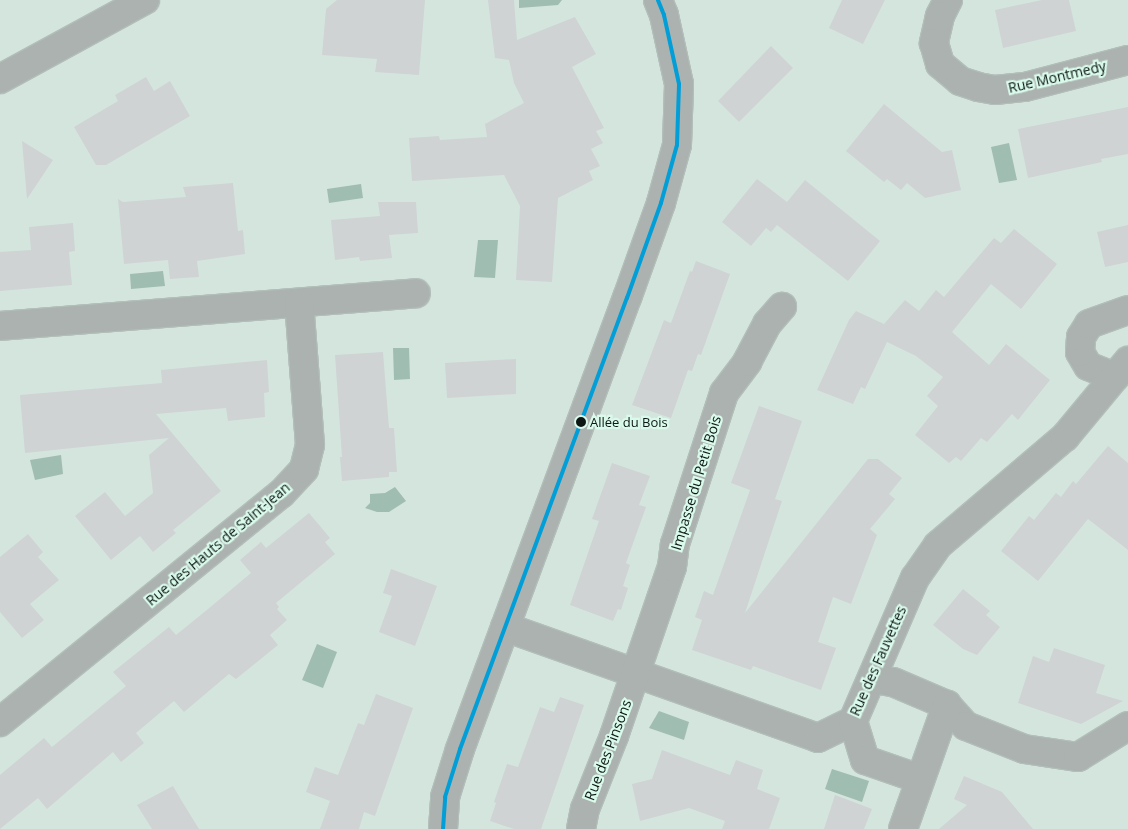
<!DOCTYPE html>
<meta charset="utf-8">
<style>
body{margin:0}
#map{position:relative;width:1128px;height:829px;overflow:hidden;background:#d4e5de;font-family:"Open Sans",sans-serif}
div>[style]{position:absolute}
.water>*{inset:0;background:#a0bdb1}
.building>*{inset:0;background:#cfd3d4}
.roads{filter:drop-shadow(1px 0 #b2beb9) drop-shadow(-1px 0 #b2beb9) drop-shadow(0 1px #b2beb9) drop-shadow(0 -1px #b2beb9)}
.minor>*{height:28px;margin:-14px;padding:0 14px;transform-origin:14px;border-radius:14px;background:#abb2af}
.bus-1>*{height:4px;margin:-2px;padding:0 2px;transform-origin:2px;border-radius:2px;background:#019ed8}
.dots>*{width:14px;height:14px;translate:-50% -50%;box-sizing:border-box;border:2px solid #dafaec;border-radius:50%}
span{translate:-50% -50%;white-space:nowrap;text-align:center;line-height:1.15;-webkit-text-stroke:4.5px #dafaec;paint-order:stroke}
.bus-label{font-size:13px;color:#0d1814}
.left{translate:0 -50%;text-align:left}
.street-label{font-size:14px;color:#0d1814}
</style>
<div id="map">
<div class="water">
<div style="clip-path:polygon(519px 0,562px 0,558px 5px,519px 8px)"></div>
<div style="clip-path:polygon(1009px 143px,1017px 180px,999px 183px,991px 147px)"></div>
<div style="clip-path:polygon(361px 184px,363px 198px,329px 203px,327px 189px)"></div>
<div style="clip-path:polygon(478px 240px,498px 240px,495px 278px,474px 277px)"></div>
<div style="clip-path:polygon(163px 271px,165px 286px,131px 289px,130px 274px)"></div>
<div style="clip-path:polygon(393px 348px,409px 348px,410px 379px,394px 380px)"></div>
<div style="clip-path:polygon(61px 455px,63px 474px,35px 480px,30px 460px)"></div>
<div style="clip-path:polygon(395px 487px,406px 501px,389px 512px,377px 512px,365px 508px,370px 503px,370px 494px,385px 493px)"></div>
<div style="clip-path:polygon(317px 644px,337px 652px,323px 688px,302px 680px)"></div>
<div style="clip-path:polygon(659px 711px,689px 722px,684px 740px,649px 728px)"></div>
<div style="clip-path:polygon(832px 769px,869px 781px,862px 802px,825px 789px)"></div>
</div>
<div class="building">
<div style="clip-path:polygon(337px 0,425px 0,419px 75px,375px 72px,377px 59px,322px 55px,326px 9px)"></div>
<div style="clip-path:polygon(488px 0,514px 0,517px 40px,575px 17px,596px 54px,572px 67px,604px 128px,596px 131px,603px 143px,591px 149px,600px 166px,589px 171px,593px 180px,558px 198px,552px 282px,516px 280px,520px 206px,504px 175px,412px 181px,409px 138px,439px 136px,440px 140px,487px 137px,485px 124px,524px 103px,514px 83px,509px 60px,495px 58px)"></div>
<div style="clip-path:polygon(842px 0,885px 0,863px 44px,829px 28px)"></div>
<div style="clip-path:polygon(1042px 0,1069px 0,1076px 31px,1003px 48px,995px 10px)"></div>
<div style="clip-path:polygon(771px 46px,793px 68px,739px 122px,718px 101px)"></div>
<div style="clip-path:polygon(146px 77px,154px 91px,170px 81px,190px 116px,106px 165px,96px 165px,74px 127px,118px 101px,115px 95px)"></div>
<div style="clip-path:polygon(884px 104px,942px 152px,952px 150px,961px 190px,925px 198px,907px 183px,901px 190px,887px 179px,884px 182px,846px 151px)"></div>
<div style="clip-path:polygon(1128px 107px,1128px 154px,1101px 159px,1102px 162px,1028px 178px,1018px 129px)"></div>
<div style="clip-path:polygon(22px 141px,53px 160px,27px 199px)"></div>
<div style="clip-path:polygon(757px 179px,787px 202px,805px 180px,880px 241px,848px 281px,777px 225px,771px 232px,766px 228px,751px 246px,722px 222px)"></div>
<div style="clip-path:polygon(233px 183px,238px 231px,243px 230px,245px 254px,197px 261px,199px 277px,184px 278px,170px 279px,168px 260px,124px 264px,118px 199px,123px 202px,186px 197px,183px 187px)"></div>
<div style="clip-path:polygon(378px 202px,416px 202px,418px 233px,389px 235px,392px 258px,360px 261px,359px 257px,335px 260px,331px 220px,380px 216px)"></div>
<div style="clip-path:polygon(73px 223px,75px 251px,69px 252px,72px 285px,0 291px,0 252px,31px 250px,29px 227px)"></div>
<div style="clip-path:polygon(1128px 225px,1128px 262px,1105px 267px,1097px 232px)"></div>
<div style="clip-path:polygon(1014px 229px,1057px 264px,1021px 309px,991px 284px,952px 332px,989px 365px,1006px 344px,1050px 380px,1018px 420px,1012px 414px,987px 442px,981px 438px,961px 461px,956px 457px,949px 463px,915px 435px,938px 406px,927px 396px,943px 377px,916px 356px,887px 342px,865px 389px,861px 387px,853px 404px,817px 390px,849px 320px,856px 311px,884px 324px,905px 300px,919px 311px,936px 290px,944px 297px,994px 238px,1001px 243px)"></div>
<div style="clip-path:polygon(696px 261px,730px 274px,701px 355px,698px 354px,692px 371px,688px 370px,671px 418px,632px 405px,664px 320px,671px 323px,690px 271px,692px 272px)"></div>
<div style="clip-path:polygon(383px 352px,389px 428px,394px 428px,397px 472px,389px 472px,389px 477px,342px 481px,340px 457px,342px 457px,335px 355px)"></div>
<div style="clip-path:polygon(516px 359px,516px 394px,447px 398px,445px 363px)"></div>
<div style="clip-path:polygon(267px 360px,269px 392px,264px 393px,265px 417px,228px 421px,226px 408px,156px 414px,221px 491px,173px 530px,176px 533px,153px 552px,140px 536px,111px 560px,75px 516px,105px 492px,125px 516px,153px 493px,149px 455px,169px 438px,25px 453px,20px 395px,162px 383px,161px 370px)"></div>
<div style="clip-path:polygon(759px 406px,802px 421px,775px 499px,782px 501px,745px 613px,868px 459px,878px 459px,902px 478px,889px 494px,895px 499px,870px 529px,877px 535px,851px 604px,833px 597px,818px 642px,836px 648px,821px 690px,753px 666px,751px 670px,692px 650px,702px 620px,695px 617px,704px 591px,713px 595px,750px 490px,731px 483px)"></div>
<div style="clip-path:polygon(1108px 446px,1128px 463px,1128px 550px,1088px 519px,1038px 581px,1001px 551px,1029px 516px,1034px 520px,1056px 493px,1061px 497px,1073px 481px,1076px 484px)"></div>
<div style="clip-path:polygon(612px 463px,650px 476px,639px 505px,646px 507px,626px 563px,630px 565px,623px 586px,628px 588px,621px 610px,618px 609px,613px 621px,570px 605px,599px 521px,592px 519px)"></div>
<div style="clip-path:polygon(309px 513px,330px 538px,325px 542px,335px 554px,276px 603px,279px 607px,277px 609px,287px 620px,270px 635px,278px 645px,236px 679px,229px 674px,184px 712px,174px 701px,136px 733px,144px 743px,121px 762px,113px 752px,47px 809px,38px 798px,0 829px,0 775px,44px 738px,52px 747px,126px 686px,113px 672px,169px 627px,176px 635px,208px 609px,251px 573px,240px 560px,261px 542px,266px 548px)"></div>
<div style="clip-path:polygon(28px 534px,43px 552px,38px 557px,59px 580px,30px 604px,44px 620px,22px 638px,0 612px,0 557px)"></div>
<div style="clip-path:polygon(391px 569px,437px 586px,415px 646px,379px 632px,392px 596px,383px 593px)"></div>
<div style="clip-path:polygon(963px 589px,990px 611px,986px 615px,1000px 627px,977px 655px,963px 649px,933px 625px)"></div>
<div style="clip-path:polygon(1054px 648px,1105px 665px,1096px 693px,1123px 701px,1081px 724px,1018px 703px,1033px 656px,1049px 662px)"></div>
<div style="clip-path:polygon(376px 694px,413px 708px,375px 816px,364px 812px,359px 829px,320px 829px,330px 801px,306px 792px,315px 767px,338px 775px,358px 723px,364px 725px)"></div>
<div style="clip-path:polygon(560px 697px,584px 705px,541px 829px,514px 829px,490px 821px,496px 803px,494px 802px,507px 764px,518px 767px,540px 707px,554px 712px)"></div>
<div style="clip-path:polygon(662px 750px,730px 775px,736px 760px,763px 770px,757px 789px,780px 798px,769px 829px,722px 829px,725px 821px,689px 808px,640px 821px,632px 784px,652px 779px)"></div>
<div style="clip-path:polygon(964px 776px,1002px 792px,1033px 829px,939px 829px,967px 805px,954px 799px)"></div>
<div style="clip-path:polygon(173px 786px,183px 803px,199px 829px,152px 829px,137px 805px)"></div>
<div style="clip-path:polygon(835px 795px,872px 809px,864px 829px,824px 829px)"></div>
</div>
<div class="roads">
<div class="minor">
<div style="left:948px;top:0;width:18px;rotate:117deg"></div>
<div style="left:940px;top:16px;width:28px;rotate:103deg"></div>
<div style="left:934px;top:43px;width:22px;rotate:74deg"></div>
<div style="left:940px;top:64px;width:26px;rotate:40deg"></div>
<div style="left:960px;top:81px;width:19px;rotate:18deg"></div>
<div style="left:978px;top:87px;width:17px;rotate:10deg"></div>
<div style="left:995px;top:90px;width:30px;rotate:-6deg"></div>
<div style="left:1025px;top:87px;width:106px;rotate:-14.7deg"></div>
<div style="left:0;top:79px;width:165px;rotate:-28.6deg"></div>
<div style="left:0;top:326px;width:417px;rotate:-4.5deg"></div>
<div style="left:1115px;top:377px;width:29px;rotate:-158deg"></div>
<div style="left:1088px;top:366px;width:16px;rotate:-120deg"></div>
<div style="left:1080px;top:352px;width:15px;rotate:-86deg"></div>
<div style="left:1081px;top:337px;width:15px;rotate:-58deg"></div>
<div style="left:1089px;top:324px;width:41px;rotate:-19.7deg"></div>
<div style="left:505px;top:627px;width:332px;rotate:19.5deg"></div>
<div style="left:818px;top:738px;width:39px;rotate:-26deg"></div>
<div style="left:853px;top:721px;width:156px;rotate:-66.6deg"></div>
<div style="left:915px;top:578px;width:40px;rotate:-55.1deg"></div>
<div style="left:938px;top:545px;width:167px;rotate:-40.4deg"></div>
<div style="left:1065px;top:437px;width:99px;rotate:-50.3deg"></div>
<div style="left:873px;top:679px;width:20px;rotate:9deg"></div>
<div style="left:893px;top:682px;width:59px;rotate:23.1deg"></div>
<div style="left:947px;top:705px;width:28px;rotate:48deg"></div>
<div style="left:966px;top:726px;width:62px;rotate:21.6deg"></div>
<div style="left:1024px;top:749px;width:55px;rotate:8.4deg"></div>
<div style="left:1078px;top:757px;width:59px;rotate:-31.8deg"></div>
<div style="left:853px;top:721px;width:41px;rotate:72.9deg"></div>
<div style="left:865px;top:760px;width:58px;rotate:19.1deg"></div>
<div style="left:0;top:722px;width:362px;rotate:-39.1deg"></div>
<div style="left:281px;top:494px;width:34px;rotate:-47deg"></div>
<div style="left:304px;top:469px;width:25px;rotate:-76deg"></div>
<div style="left:310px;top:445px;width:142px;rotate:-94.4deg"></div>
<div style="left:443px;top:829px;width:32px;rotate:-86deg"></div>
<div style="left:445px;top:797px;width:50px;rotate:-72.6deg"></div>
<div style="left:460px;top:749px;width:481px;rotate:-69.7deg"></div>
<div style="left:627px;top:298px;width:101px;rotate:-70.3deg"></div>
<div style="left:661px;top:203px;width:60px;rotate:-74.6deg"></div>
<div style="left:677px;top:145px;width:61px;rotate:-88.1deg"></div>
<div style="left:679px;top:84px;width:71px;rotate:-102.3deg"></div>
<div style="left:664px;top:15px;width:16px;rotate:-112deg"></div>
<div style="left:581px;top:829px;width:20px;rotate:-79deg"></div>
<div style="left:585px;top:809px;width:79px;rotate:-68.3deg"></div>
<div style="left:614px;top:736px;width:179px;rotate:-71.1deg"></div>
<div style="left:672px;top:567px;width:23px;rotate:-83deg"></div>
<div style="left:675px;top:544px;width:159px;rotate:-72deg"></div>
<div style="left:724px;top:393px;width:39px;rotate:-53deg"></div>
<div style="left:747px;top:362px;width:43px;rotate:-62.2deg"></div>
<div style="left:767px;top:324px;width:23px;rotate:-49deg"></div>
<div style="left:903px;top:829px;width:132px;rotate:-70.5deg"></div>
</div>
</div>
<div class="bus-1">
<div style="left:443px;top:829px;width:32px;rotate:-86deg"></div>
<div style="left:445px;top:797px;width:50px;rotate:-72.6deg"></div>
<div style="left:460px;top:749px;width:481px;rotate:-69.7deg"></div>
<div style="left:627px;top:298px;width:101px;rotate:-70.3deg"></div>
<div style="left:661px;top:203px;width:60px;rotate:-74.6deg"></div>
<div style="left:677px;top:145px;width:61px;rotate:-88.1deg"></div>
<div style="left:679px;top:84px;width:71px;rotate:-102.3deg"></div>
<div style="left:664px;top:15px;width:16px;rotate:-112deg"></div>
</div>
<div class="dots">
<div style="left:581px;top:422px;background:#0d1814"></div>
</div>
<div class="bus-label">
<span class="left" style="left:590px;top:422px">Allée du Bois</span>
</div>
<div class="street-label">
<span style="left:1057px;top:77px;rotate:-13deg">Rue Montmedy</span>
<span style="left:696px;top:483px;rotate:-73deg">Impasse du Petit Bois</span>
<span style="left:218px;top:544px;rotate:-40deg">Rue des Hauts de Saint-Jean</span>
<span style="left:878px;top:661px;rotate:-66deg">Rue des Fauvettes</span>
<span style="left:608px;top:750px;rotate:-69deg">Rue des Pinsons</span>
</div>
</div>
